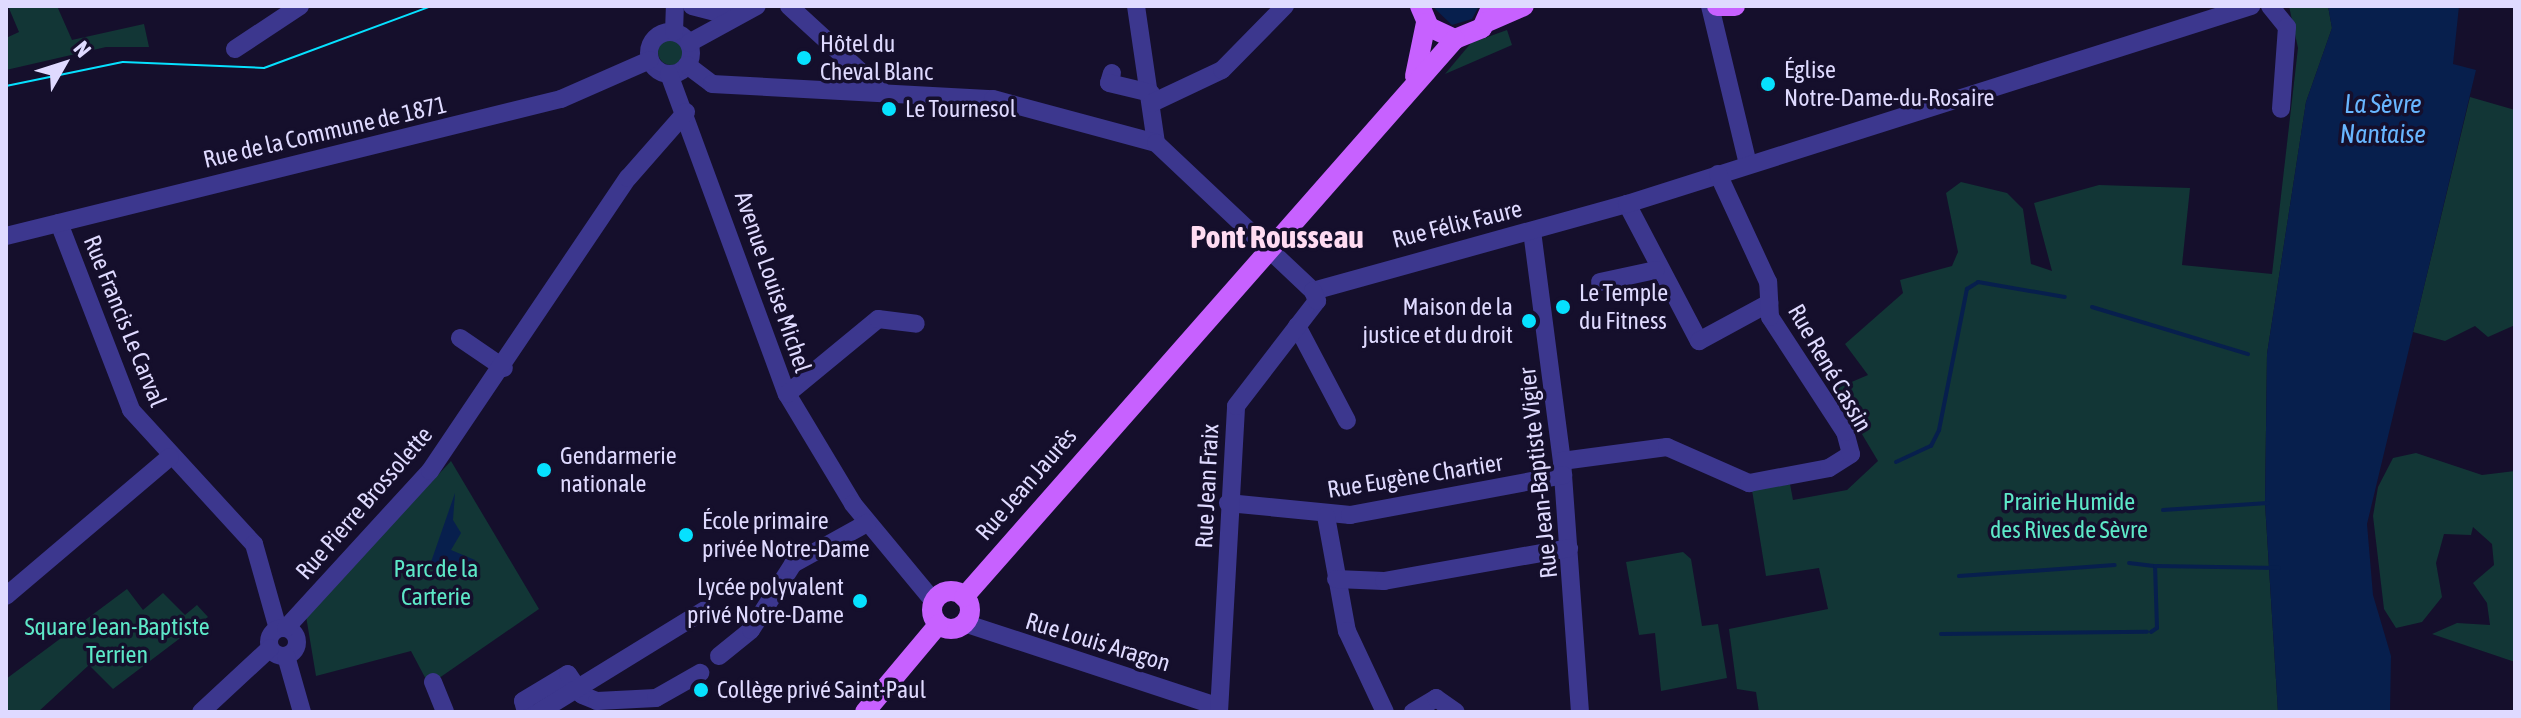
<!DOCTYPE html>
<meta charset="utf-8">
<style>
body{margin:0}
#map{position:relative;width:2521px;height:718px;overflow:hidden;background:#150f2c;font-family:"Asap Condensed",sans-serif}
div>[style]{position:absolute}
.green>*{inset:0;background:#123636}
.round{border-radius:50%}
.water>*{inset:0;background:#071f4d}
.stream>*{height:4px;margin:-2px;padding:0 2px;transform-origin:2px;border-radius:2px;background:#071f4d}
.minor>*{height:18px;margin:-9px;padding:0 9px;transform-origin:9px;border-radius:9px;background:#3c378e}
.minor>.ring{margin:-9px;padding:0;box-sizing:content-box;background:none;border:18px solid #3c378e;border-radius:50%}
.major>*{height:20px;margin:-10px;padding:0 10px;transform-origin:10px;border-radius:10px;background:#c761ff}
.major>.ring{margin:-10px;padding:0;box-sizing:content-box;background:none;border:20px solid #c761ff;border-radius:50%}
.tram>*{height:2px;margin:-1px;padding:0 1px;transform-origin:1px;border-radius:1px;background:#06e1ff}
.dots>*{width:22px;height:22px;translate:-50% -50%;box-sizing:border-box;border:4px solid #150f2c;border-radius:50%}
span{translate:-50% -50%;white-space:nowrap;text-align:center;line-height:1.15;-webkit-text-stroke:7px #150f2c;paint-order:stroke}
.poi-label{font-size:24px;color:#dfdaff}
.left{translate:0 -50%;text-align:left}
.right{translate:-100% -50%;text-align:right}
.street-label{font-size:24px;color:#dfdaff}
.park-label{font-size:24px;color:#5de8c8}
.water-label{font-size:26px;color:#68b6ff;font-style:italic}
.district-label{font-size:32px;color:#ffdcf2;font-weight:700}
.frame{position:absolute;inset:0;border:8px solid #dfdaff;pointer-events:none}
.north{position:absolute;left:24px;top:24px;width:80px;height:80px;-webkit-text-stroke:6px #150f2c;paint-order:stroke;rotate:51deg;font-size:22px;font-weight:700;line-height:32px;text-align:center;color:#dfdaff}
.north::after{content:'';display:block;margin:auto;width:28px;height:36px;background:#dfdaff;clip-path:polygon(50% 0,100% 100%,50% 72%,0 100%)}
</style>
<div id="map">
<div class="green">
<div style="clip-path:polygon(8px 6px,57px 6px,72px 40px,144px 24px,149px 47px,106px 47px,6px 70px,6px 38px,19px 32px)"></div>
<div style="clip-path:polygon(2289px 6px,2328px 6px,2332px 28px,2306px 102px,2267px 354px,2265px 503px,2278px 712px,1759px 712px,1756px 692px,1737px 689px,1729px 629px,1828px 609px,1819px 568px,1766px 576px,1752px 490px,1790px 484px,1793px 500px,1847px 490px,1878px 461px,1835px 389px,1868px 375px,1845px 344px,1903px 293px,1900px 280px,1952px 266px,1958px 252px,1946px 193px,1961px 182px,2007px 193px,2023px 209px,2031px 264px,2052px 271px,2034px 203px,2099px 185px,2190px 188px,2182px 265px,2272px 274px,2298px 48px)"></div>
<div style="clip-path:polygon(1507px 30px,1512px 45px,1445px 74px,1471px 43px)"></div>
<div class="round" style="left:658px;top:39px;width:26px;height:26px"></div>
<div style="clip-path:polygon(2470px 97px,2515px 110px,2515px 325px,2488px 337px,2475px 326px,2445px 341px,2413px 332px)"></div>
<div style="clip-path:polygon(2416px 453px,2482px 475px,2515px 471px,2515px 662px,2432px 634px,2457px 623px,2490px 625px,2487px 603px,2473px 583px,2494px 565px,2492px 544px,2473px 527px,2471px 535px,2444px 534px,2436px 563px,2442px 597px,2422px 622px,2396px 628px,2384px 609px,2373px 516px,2378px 487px,2393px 458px)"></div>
<div style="clip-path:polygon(451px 461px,539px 609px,429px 685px,411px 651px,316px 676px,306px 616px)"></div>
<div style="clip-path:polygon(1683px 552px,1691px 559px,1702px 626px,1718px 624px,1727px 678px,1661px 691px,1655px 633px,1639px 635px,1626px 562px)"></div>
<div style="clip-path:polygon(127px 589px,143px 610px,163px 593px,185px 615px,197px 605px,208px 617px,113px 689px,89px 665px,38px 712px,6px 712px,6px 679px)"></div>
</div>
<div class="water">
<div style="clip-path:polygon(1432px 6px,1479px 6px,1472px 19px,1452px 25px)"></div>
<div style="clip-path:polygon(2328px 6px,2459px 6px,2453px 64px,2476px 70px,2367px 524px,2373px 595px,2391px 656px,2390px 712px,2278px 712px,2265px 503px,2267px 354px,2306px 102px,2332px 28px)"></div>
<div style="clip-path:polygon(455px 493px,453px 520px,461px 533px,451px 550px,475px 560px,477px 573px,445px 573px,431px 562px)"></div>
</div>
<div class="stream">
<div style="left:2092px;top:307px;width:163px;rotate:16.8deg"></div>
<div style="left:1896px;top:462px;width:38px;rotate:-25deg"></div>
<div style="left:1931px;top:446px;width:18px;rotate:-63deg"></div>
<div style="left:1939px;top:430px;width:144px;rotate:-78.8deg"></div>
<div style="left:1967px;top:289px;width:13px;rotate:-32deg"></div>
<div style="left:1978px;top:282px;width:88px;rotate:9.8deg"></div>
<div style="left:2163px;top:510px;width:105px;rotate:-3.8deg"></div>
<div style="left:2129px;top:563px;width:25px;rotate:7deg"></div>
<div style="left:1959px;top:576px;width:156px;rotate:-4deg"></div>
<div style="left:2151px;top:632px;width:7px;rotate:-34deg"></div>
<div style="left:2157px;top:628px;width:62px;rotate:-91.8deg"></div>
<div style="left:2155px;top:566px;width:124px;rotate:0.9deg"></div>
<div style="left:1941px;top:634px;width:206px;rotate:-0.6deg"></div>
</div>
<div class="minor">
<div style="left:692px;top:6px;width:43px;rotate:14.7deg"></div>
<div style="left:789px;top:6px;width:127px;rotate:42.5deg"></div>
<div style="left:1136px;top:6px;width:138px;rotate:81.7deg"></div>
<div style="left:1710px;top:6px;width:163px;rotate:76.5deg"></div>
<div style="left:2270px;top:6px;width:27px;rotate:51deg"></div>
<div style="left:2287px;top:27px;width:82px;rotate:94.2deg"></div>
<div class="ring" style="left:649px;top:32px;width:24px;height:24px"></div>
<div style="left:674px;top:32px;width:26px;rotate:-88deg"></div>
<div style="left:689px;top:43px;width:77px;rotate:-28.6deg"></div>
<div style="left:235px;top:49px;width:78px;rotate:-33.5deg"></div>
<div style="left:687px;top:65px;width:31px;rotate:37deg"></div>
<div style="left:712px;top:84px;width:281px;rotate:3.1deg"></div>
<div style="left:993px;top:99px;width:169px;rotate:15.1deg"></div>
<div style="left:1156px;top:143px;width:216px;rotate:43.3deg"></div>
<div style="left:1112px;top:73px;width:10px;rotate:107deg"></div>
<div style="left:1109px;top:83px;width:43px;rotate:13.4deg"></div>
<div style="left:669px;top:74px;width:341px;rotate:69.8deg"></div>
<div style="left:787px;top:394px;width:128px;rotate:59deg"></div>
<div style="left:853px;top:504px;width:127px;rotate:50.4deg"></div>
<div style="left:1152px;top:103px;width:77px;rotate:-25.2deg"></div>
<div style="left:1222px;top:70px;width:90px;rotate:-45.5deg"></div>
<div style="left:1627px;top:204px;width:155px;rotate:62.3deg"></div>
<div style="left:1699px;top:341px;width:80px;rotate:-28.5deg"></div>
<div style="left:59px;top:223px;width:200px;rotate:68.9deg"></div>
<div style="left:131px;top:410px;width:182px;rotate:47.5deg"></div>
<div style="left:254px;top:544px;width:88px;rotate:74.2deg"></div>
<div style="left:1532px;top:231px;width:232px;rotate:82.6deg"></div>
<div style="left:1562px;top:461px;width:252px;rotate:85.9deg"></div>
<div style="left:6px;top:236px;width:572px;rotate:-13.87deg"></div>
<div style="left:561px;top:99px;width:97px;rotate:-23.7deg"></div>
<div style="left:1600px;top:282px;width:57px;rotate:-12.1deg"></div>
<div style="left:1313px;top:291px;width:326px;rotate:-15.5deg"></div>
<div style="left:1627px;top:204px;width:655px;rotate:-17.6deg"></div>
<div style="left:1297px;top:326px;width:107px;rotate:62.2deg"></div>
<div style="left:460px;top:338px;width:53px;rotate:34.3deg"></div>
<div style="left:787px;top:394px;width:118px;rotate:-39.5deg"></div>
<div style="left:878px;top:319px;width:38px;rotate:7deg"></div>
<div style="left:1562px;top:461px;width:106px;rotate:-7.6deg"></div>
<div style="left:1667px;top:447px;width:90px;rotate:23.7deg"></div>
<div style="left:1749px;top:483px;width:81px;rotate:-10.6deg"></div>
<div style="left:1829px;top:468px;width:26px;rotate:-32deg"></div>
<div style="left:1851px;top:454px;width:23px;rotate:-105deg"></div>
<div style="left:1845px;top:432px;width:137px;rotate:-123.1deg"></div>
<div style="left:1770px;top:317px;width:35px;rotate:-93deg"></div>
<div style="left:1768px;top:282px;width:119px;rotate:-114.8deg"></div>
<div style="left:1228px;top:503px;width:123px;rotate:5.6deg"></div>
<div style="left:1350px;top:515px;width:217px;rotate:-10.6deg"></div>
<div style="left:1326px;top:516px;width:117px;rotate:79.7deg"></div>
<div style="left:1347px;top:631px;width:89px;rotate:64.9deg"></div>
<div style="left:1336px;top:579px;width:48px;rotate:2.4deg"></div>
<div style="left:1384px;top:581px;width:188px;rotate:-10.1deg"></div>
<div style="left:6px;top:596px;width:215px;rotate:-40.3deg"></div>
<div style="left:964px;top:623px;width:266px;rotate:18.2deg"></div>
<div class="ring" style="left:269px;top:628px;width:10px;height:10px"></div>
<div style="left:286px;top:628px;width:213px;rotate:-47.5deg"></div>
<div style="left:430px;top:471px;width:354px;rotate:-56deg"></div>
<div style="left:628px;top:178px;width:88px;rotate:-48.7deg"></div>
<div style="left:286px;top:656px;width:58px;rotate:74.1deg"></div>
<div style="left:719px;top:656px;width:41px;rotate:-39.1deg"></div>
<div style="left:751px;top:630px;width:78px;rotate:-57.5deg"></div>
<div style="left:793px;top:564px;width:85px;rotate:-29deg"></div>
<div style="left:433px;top:682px;width:32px;rotate:68deg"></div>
<div style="left:201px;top:712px;width:94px;rotate:-42.8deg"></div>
<div style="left:526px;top:712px;width:11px;rotate:-105deg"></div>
<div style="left:523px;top:701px;width:52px;rotate:-31deg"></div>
<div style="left:568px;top:674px;width:25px;rotate:56deg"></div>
<div style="left:582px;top:695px;width:16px;rotate:22deg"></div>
<div style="left:597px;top:701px;width:59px;rotate:-2.9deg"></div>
<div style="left:656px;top:698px;width:51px;rotate:-29.6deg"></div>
<div style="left:539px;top:712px;width:193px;rotate:-31.6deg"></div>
<div style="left:1219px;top:712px;width:306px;rotate:-86.8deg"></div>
<div style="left:1236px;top:406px;width:133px;rotate:-52.4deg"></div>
<div style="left:1317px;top:301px;width:11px;rotate:-112deg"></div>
<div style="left:1413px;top:712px;width:27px;rotate:-31deg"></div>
<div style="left:1436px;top:698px;width:24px;rotate:35deg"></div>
</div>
<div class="major">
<div style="left:1420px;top:6px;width:23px;rotate:67deg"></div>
<div style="left:1429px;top:27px;width:29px;rotate:25deg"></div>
<div style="left:1455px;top:39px;width:29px;rotate:-22deg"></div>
<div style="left:1482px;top:28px;width:24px;rotate:-66deg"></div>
<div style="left:1717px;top:6px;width:18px"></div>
<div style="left:1487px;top:22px;width:40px;rotate:-23.4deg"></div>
<div style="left:1415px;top:76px;width:54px;rotate:-78.3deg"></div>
<div class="ring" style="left:932px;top:591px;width:18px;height:18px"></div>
<div style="left:964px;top:597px;width:743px;rotate:-48.65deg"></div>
<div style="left:865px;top:712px;width:114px;rotate:-50deg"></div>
</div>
<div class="tram">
<div style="left:6px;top:86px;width:119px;rotate:-11.6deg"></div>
<div style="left:123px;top:62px;width:141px;rotate:2.4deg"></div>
<div style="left:264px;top:68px;width:179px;rotate:-20.3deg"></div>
</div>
<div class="dots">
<div style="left:804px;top:58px;background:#06e1ff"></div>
<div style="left:1768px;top:84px;background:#06e1ff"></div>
<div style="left:889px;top:109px;background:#06e1ff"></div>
<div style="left:1563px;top:307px;background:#06e1ff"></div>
<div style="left:1529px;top:321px;background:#06e1ff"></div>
<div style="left:544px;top:470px;background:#06e1ff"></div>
<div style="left:686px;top:535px;background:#06e1ff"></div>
<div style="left:860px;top:601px;background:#06e1ff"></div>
<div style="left:701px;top:690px;background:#06e1ff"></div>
</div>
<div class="poi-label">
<span class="left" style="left:820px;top:58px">Hôtel du<br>Cheval Blanc</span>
<span class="left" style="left:1784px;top:84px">Église<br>Notre-Dame-du-Rosaire</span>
<span class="left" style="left:905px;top:109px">Le Tournesol</span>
<span class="left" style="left:1579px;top:307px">Le Temple<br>du Fitness</span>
<span class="right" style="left:1513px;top:321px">Maison de la<br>justice et du droit</span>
<span class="left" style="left:560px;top:470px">Gendarmerie<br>nationale</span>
<span class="left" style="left:702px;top:535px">École primaire<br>privée Notre-Dame</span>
<span class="right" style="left:844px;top:601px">Lycée polyvalent<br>privé Notre-Dame</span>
<span class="left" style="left:717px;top:690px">Collège privé Saint-Paul</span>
</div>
<div class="street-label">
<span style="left:325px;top:132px;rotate:-13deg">Rue de la Commune de 1871</span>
<span style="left:1457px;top:224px;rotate:-14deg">Rue Félix Faure</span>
<span style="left:773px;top:282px;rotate:71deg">Avenue Louise Michel</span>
<span style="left:125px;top:321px;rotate:68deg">Rue Francis Le Carval</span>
<span style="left:1830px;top:368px;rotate:60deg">Rue René Cassin</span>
<span style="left:1538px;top:473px;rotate:-96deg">Rue Jean-Baptiste Vigier</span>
<span style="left:1415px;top:476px;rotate:-9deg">Rue Eugène Chartier</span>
<span style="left:1026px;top:484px;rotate:-49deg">Rue Jean Jaurès</span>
<span style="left:1207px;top:486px;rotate:-87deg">Rue Jean Fraix</span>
<span style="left:364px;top:503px;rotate:-49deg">Rue Pierre Brossolette</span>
<span style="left:1098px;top:642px;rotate:17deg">Rue Louis Aragon</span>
</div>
<div class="park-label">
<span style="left:2069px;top:516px">Prairie Humide<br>des Rives de Sèvre</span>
<span style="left:436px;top:583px">Parc de la<br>Carterie</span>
<span style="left:117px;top:641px">Square Jean-Baptiste<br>Terrien</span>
</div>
<div class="water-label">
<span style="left:2383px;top:120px">La Sèvre<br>Nantaise</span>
</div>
<div class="district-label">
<span style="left:1277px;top:237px">Pont Rousseau</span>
</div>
<div class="frame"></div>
<div class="north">N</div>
</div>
